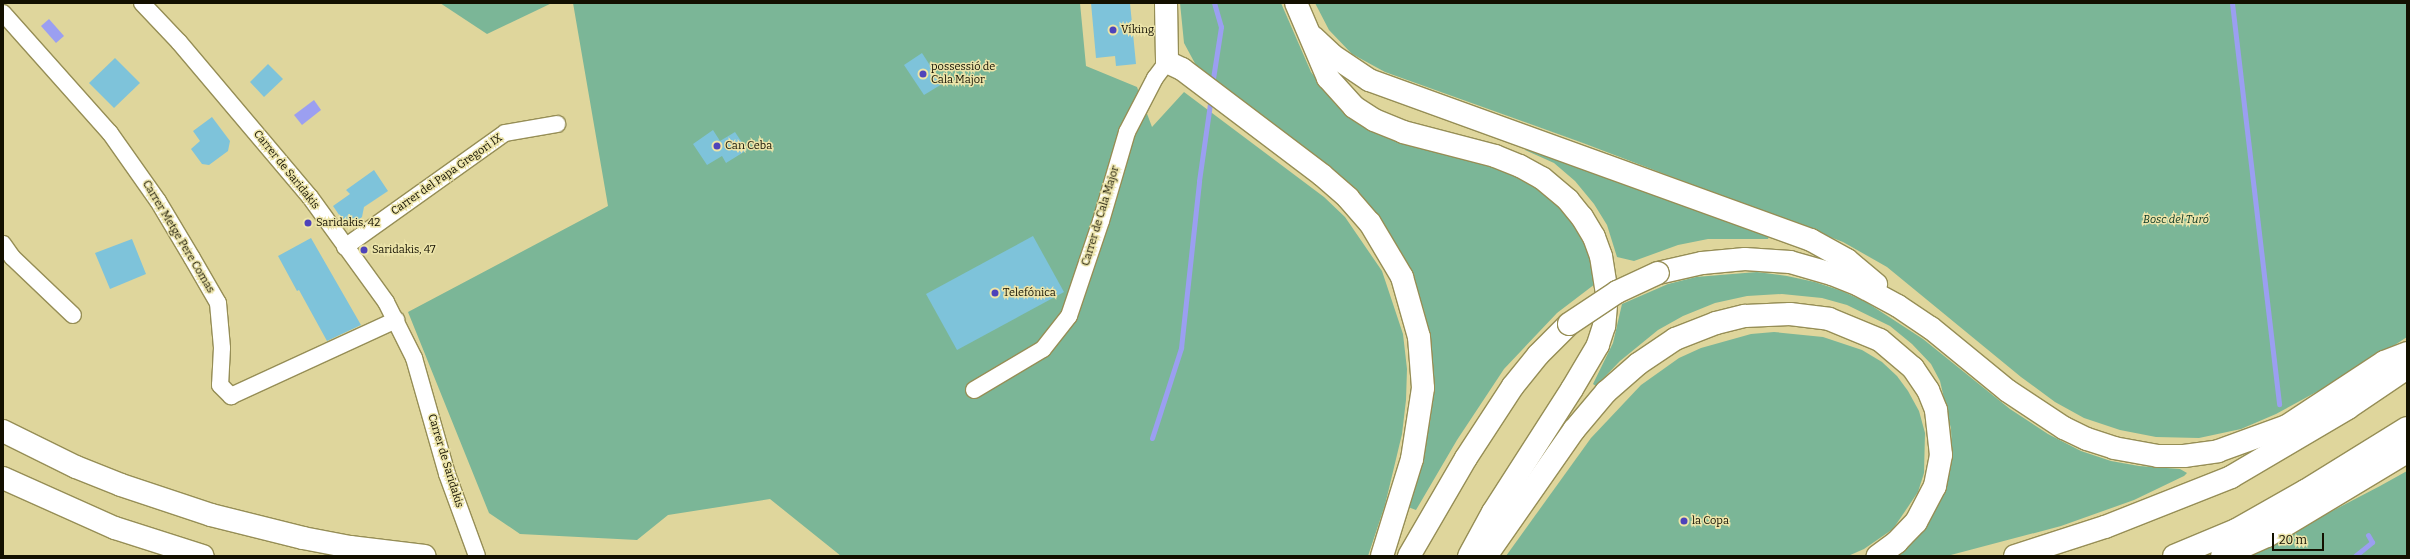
<!DOCTYPE html>
<meta charset="utf-8">
<style>
body{margin:0}
#map{position:relative;width:2410px;height:559px;overflow:hidden;background:#dfd69c;font-family:Bitter,serif}
div>[style]{position:absolute}
.green>*{inset:0;background:#7bb697}
.water>*{inset:0;background:#9b9ff1}
.stream>*{height:5px;margin:-2.5px;padding:0 2.5px;transform-origin:2.5px;border-radius:2.5px;background:#9b9ff1}
.building>*{inset:0;background:#7ec3da}
.roads{filter:drop-shadow(1px 0 #968e56) drop-shadow(-1px 0 #968e56) drop-shadow(0 1px #968e56) drop-shadow(0 -1px #968e56)}
.street>*{height:16px;margin:-8px;padding:0 8px;transform-origin:8px;border-radius:8px;background:#fff}
.secondary>*{height:22px;margin:-11px;padding:0 11px;transform-origin:11px;border-radius:11px;background:#fff}
.highway>*{height:22px;margin:-11px;padding:0 11px;transform-origin:11px;border-radius:11px;background:#fff}
.bridges{filter:drop-shadow(1px 0 #968e56) drop-shadow(-1px 0 #968e56) drop-shadow(0 1px #968e56) drop-shadow(0 -1px #968e56)}
.highway-bridge>*{height:22px;margin:-11px;padding:0 11px;transform-origin:11px;border-radius:11px;background:#fff}
.dots>*{width:11px;height:11px;translate:-50% -50%;box-sizing:border-box;border:2px solid #ece4a9;border-radius:50%}
span{translate:-50% -50%;white-space:nowrap;text-align:center;line-height:1.15;-webkit-text-stroke:3px #ece4a9;paint-order:stroke}
.poi-label{font-size:11px;color:#131000}
.left{translate:0 -50%;text-align:left}
.street-label{font-size:11px;color:#131000}
.park-label{font-size:11px;color:#053321;font-style:italic}
.frame{position:absolute;inset:0;border:4px solid #131000;pointer-events:none}
.scale{position:absolute;left:2272px;top:533px;width:52px;height:18px;box-sizing:border-box;border:2px solid #131000;border-top:0;padding-left:5px;font-size:12px;line-height:14px;white-space:nowrap;color:#131000;-webkit-text-stroke:3px #ece4a9;paint-order:stroke}
</style>
<div id="map">
<div class="green">
<div style="clip-path:polygon(440px 3px,552px 3px,487px 34px)"></div>
<div style="clip-path:polygon(573px 3px,1080px 3px,1086px 66px,1137px 87px,1152px 127px,1184px 92px,1324px 197px,1345px 217px,1382px 271px,1403px 334px,1407px 369px,1406px 400px,1402px 434px,1385px 505px,1368px 556px,841px 556px,770px 499px,668px 515px,637px 540px,520px 534px,489px 513px,408px 312px,608px 206px)"></div>
<div style="clip-path:polygon(1180px 3px,1281px 3px,1311px 72px,1336px 105px,1355px 121px,1384px 136px,1412px 146px,1486px 165px,1509px 173px,1533px 185px,1553px 201px,1567px 214px,1582px 236px,1592px 260px,1595px 284px,1557px 313px,1504px 369px,1457px 440px,1416px 510px,1408px 507px,1430px 422px,1434px 388px,1431px 351px,1424px 310px,1410px 270px,1387px 230px,1368px 204px,1335px 172px,1198px 69px,1184px 43px)"></div>
<div style="clip-path:polygon(1315px 3px,2407px 3px,2407px 337px,2355px 371px,2276px 414px,2241px 429px,2199px 438px,2156px 437px,2120px 430px,2084px 418px,2055px 402px,2021px 377px,1887px 267px,1843px 242px,1583px 143px,1385px 72px,1352px 54px,1329px 30px)"></div>
<div style="clip-path:polygon(1528px 145px,1769px 235px,1768px 239px,1708px 239px,1678px 245px,1634px 261px,1617px 257px,1607px 225px,1594px 204px,1575px 181px,1554px 163px,1525px 150px)"></div>
<div style="clip-path:polygon(1757px 272px,1787px 276px,1815px 282px,1842px 291px,1866px 302px,1923px 339px,2010px 409px,2048px 434px,2081px 451px,2111px 461px,2139px 466px,2180px 469px,2187px 473px,2184px 476px,2134px 500px,2061px 526px,1947px 556px,1892px 556px,1946px 483px,1952px 455px,1951px 429px,1940px 381px,1931px 364px,1912px 344px,1890px 326px,1847px 305px,1822px 298px,1782px 294px,1747px 296px,1715px 303px,1683px 316px,1658px 330px,1620px 361px,1596px 386px,1593px 384px,1613px 343px,1622px 304px,1668px 284px,1696px 277px)"></div>
<div style="clip-path:polygon(1774px 332px,1823px 337px,1862px 350px,1882px 362px,1897px 376px,1908px 391px,1919px 411px,1925px 433px,1924px 473px,1918px 492px,1893px 529px,1864px 549px,1848px 556px,1506px 556px,1591px 438px,1641px 385px,1679px 358px,1701px 348px,1751px 334px)"></div>
<div style="clip-path:polygon(2407px 471px,2407px 556px,2246px 556px,2380px 486px)"></div>
</div>
<div class="water">
<div style="clip-path:polygon(49px 19px,64px 36px,56px 43px,41px 26px)"></div>
<div style="clip-path:polygon(314px 100px,321px 110px,302px 125px,294px 115px)"></div>
</div>
<div class="stream">
<div style="left:2232px;top:3px;width:404px;rotate:83.3deg"></div>
<div style="left:1212px;top:85px;width:59px;rotate:-81.2deg"></div>
<div style="left:1221px;top:27px;width:25px;rotate:-106deg"></div>
<div style="left:1152px;top:438px;width:95px;rotate:-72.1deg"></div>
<div style="left:1181px;top:348px;width:168px;rotate:-83.8deg"></div>
<div style="left:1199px;top:181px;width:85px;rotate:-81.9deg"></div>
<div style="left:2355px;top:556px;width:22px;rotate:-39deg"></div>
<div style="left:2372px;top:542px;width:8px;rotate:-120deg"></div>
</div>
<div class="building">
<div style="clip-path:polygon(1091px 3px,1130px 3px,1136px 64px,1116px 66px,1115px 56px,1096px 58px)"></div>
<div style="clip-path:polygon(922px 53px,942px 84px,924px 95px,904px 65px)"></div>
<div style="clip-path:polygon(115px 58px,140px 83px,114px 108px,89px 83px)"></div>
<div style="clip-path:polygon(268px 64px,283px 79px,264px 97px,250px 82px)"></div>
<div style="clip-path:polygon(212px 117px,230px 141px,228px 151px,209px 165px,202px 164px,191px 149px,200px 141px,193px 131px)"></div>
<div style="clip-path:polygon(713px 130px,720px 141px,735px 132px,747px 150px,726px 163px,722px 156px,707px 165px,693px 144px)"></div>
<div style="clip-path:polygon(374px 170px,388px 191px,364px 207px,362px 217px,348px 228px,333px 206px,350px 194px,346px 190px)"></div>
<div style="clip-path:polygon(1033px 236px,1064px 292px,957px 350px,926px 294px)"></div>
<div style="clip-path:polygon(311px 238px,361px 325px,327px 341px,299px 290px,297px 291px,278px 256px)"></div>
<div style="clip-path:polygon(132px 239px,146px 274px,110px 289px,95px 253px)"></div>
</div>
<div class="roads">
<div class="street">
<div style="left:142px;top:3px;width:54px;rotate:46.5deg"></div>
<div style="left:179px;top:42px;width:203px;rotate:49.8deg"></div>
<div style="left:310px;top:197px;width:130px;rotate:54.1deg"></div>
<div style="left:386px;top:302px;width:63px;rotate:63.4deg"></div>
<div style="left:414px;top:358px;width:121px;rotate:74.1deg"></div>
<div style="left:447px;top:474px;width:87px;rotate:69.9deg"></div>
<div style="left:3px;top:13px;width:161px;rotate:48.3deg"></div>
<div style="left:110px;top:133px;width:83px;rotate:54.8deg"></div>
<div style="left:158px;top:201px;width:66px;rotate:59.2deg"></div>
<div style="left:192px;top:258px;width:52px;rotate:60deg"></div>
<div style="left:218px;top:303px;width:45px;rotate:84.9deg"></div>
<div style="left:222px;top:348px;width:37px;rotate:93deg"></div>
<div style="left:220px;top:385px;width:16px;rotate:45deg"></div>
<div style="left:231px;top:396px;width:182px;rotate:-24.7deg"></div>
<div style="left:3px;top:244px;width:16px;rotate:55deg"></div>
<div style="left:12px;top:257px;width:84px;rotate:43.6deg"></div>
<div style="left:345px;top:247px;width:196px;rotate:-35.5deg"></div>
<div style="left:505px;top:133px;width:53px;rotate:-9.8deg"></div>
<div style="left:974px;top:390px;width:80px;rotate:-30.7deg"></div>
<div style="left:1043px;top:349px;width:42px;rotate:-51.8deg"></div>
<div style="left:1069px;top:316px;width:100px;rotate:-71.4deg"></div>
<div style="left:1101px;top:221px;width:93px;rotate:-73.7deg"></div>
<div style="left:1127px;top:132px;width:61px;rotate:-62.6deg"></div>
<div style="left:1155px;top:78px;width:20px;rotate:-53deg"></div>
</div>
<div class="secondary">
<div style="left:1166px;top:3px;width:59px;rotate:89deg"></div>
</div>
<div class="highway">
<div style="left:1296px;top:3px;width:82px;rotate:66.9deg"></div>
<div style="left:1328px;top:78px;width:39px;rotate:48deg"></div>
<div style="left:1354px;top:107px;width:24px;rotate:33deg"></div>
<div style="left:1374px;top:120px;width:31px;rotate:22deg"></div>
<div style="left:1403px;top:132px;width:95px;rotate:14.6deg"></div>
<div style="left:1495px;top:156px;width:27px;rotate:22deg"></div>
<div style="left:1520px;top:166px;width:25px;rotate:29deg"></div>
<div style="left:1542px;top:178px;width:34px;rotate:40deg"></div>
<div style="left:1568px;top:200px;width:22px;rotate:51deg"></div>
<div style="left:1582px;top:217px;width:23px;rotate:59deg"></div>
<div style="left:1594px;top:237px;width:20px;rotate:70deg"></div>
<div style="left:1601px;top:256px;width:38px;rotate:81deg"></div>
<div style="left:1607px;top:294px;width:32px;rotate:95deg"></div>
<div style="left:1604px;top:326px;width:20px;rotate:108deg"></div>
<div style="left:1598px;top:345px;width:51px;rotate:120.6deg"></div>
<div style="left:1572px;top:389px;width:146px;rotate:122.7deg"></div>
<div style="left:1493px;top:512px;width:50px;rotate:118.6deg"></div>
<div style="left:1313px;top:37px;width:26px;rotate:43deg"></div>
<div style="left:1332px;top:55px;width:45px;rotate:34deg"></div>
<div style="left:1369px;top:80px;width:470px;rotate:19.9deg"></div>
<div style="left:1811px;top:240px;width:41px;rotate:29.1deg"></div>
<div style="left:1847px;top:260px;width:38px;rotate:40deg"></div>
<div style="left:1167px;top:62px;width:17px;rotate:25deg"></div>
<div style="left:1182px;top:69px;width:176px;rotate:37.1deg"></div>
<div style="left:1322px;top:175px;width:35px;rotate:41deg"></div>
<div style="left:1348px;top:198px;width:33px;rotate:49deg"></div>
<div style="left:1370px;top:223px;width:63px;rotate:59.3deg"></div>
<div style="left:1402px;top:277px;width:62px;rotate:74.2deg"></div>
<div style="left:1419px;top:337px;width:51px;rotate:85.5deg"></div>
<div style="left:1423px;top:388px;width:72px;rotate:98.8deg"></div>
<div style="left:1412px;top:459px;width:102px;rotate:107.2deg"></div>
<div style="left:1658px;top:273px;width:45px;rotate:-12.8deg"></div>
<div style="left:1702px;top:263px;width:43px;rotate:-5.3deg"></div>
<div style="left:1745px;top:259px;width:45px;rotate:3.8deg"></div>
<div style="left:1790px;top:262px;width:44px;rotate:15.9deg"></div>
<div style="left:1832px;top:274px;width:29px;rotate:22deg"></div>
<div style="left:1859px;top:285px;width:44px;rotate:28.3deg"></div>
<div style="left:1898px;top:306px;width:40px;rotate:34deg"></div>
<div style="left:1931px;top:328px;width:99px;rotate:39.3deg"></div>
<div style="left:2008px;top:391px;width:67px;rotate:33.5deg"></div>
<div style="left:2064px;top:428px;width:25px;rotate:26deg"></div>
<div style="left:2087px;top:439px;width:28px;rotate:18deg"></div>
<div style="left:2114px;top:448px;width:45px;rotate:10.3deg"></div>
<div style="left:2158px;top:456px;width:26px"></div>
<div style="left:2184px;top:456px;width:34px;rotate:-8deg"></div>
<div style="left:2218px;top:451px;width:73px;rotate:-19.9deg"></div>
<div style="left:2287px;top:426px;width:116px;rotate:-33.4deg"></div>
<div style="left:2384px;top:362px;width:25px;rotate:-21deg"></div>
<div style="left:3px;top:431px;width:81px;rotate:26.3deg"></div>
<div style="left:76px;top:467px;width:48px;rotate:21.8deg"></div>
<div style="left:121px;top:485px;width:95px;rotate:18.4deg"></div>
<div style="left:211px;top:515px;width:95px;rotate:14deg"></div>
<div style="left:303px;top:538px;width:48px;rotate:10.8deg"></div>
<div style="left:350px;top:547px;width:75px;rotate:6.9deg"></div>
<div style="left:3px;top:478px;width:123px;rotate:24.1deg"></div>
<div style="left:115px;top:528px;width:92px;rotate:17.7deg"></div>
<div style="left:1409px;top:556px;width:113px;rotate:-59.8deg"></div>
<div style="left:1466px;top:458px;width:86px;rotate:-56.9deg"></div>
<div style="left:1513px;top:386px;width:40px;rotate:-51deg"></div>
<div style="left:1538px;top:355px;width:44px;rotate:-45deg"></div>
<div style="left:1486px;top:556px;width:154px;rotate:-55.1deg"></div>
<div style="left:1574px;top:430px;width:50px;rotate:-49.9deg"></div>
<div style="left:1606px;top:392px;width:43px;rotate:-41.2deg"></div>
<div style="left:1638px;top:364px;width:45px;rotate:-34deg"></div>
<div style="left:1675px;top:339px;width:44px;rotate:-21.3deg"></div>
<div style="left:1716px;top:323px;width:30px;rotate:-14deg"></div>
<div style="left:1745px;top:316px;width:45px;rotate:-2.5deg"></div>
<div style="left:1790px;top:314px;width:39px;rotate:7deg"></div>
<div style="left:1829px;top:319px;width:55px;rotate:22.4deg"></div>
<div style="left:1880px;top:340px;width:43px;rotate:40.3deg"></div>
<div style="left:1913px;top:368px;width:27px;rotate:56deg"></div>
<div style="left:1928px;top:390px;width:22px;rotate:68deg"></div>
<div style="left:1936px;top:410px;width:45px;rotate:83.7deg"></div>
<div style="left:1941px;top:455px;width:32px;rotate:101deg"></div>
<div style="left:1935px;top:486px;width:41px;rotate:117.8deg"></div>
<div style="left:1916px;top:522px;width:28px;rotate:134deg"></div>
<div style="left:1897px;top:542px;width:24px;rotate:144deg"></div>
<div style="left:2015px;top:556px;width:95px;rotate:-17.9deg"></div>
<div style="left:2105px;top:527px;width:136px;rotate:-21.6deg"></div>
<div style="left:2231px;top:477px;width:136px;rotate:-30.5deg"></div>
<div style="left:2348px;top:408px;width:71px;rotate:-34.1deg"></div>
<div style="left:2174px;top:556px;width:67px;rotate:-22.8deg"></div>
<div style="left:2236px;top:530px;width:79px;rotate:-29.5deg"></div>
<div style="left:2305px;top:491px;width:120px;rotate:-31.7deg"></div>
<div style="left:2222px;top:556px;width:49px;rotate:-24deg"></div>
<div style="left:2267px;top:536px;width:163px;rotate:-31deg"></div>
</div>
</div>
<div class="bridges">
<div class="highway-bridge">
<div style="left:1569px;top:324px;width:58px;rotate:-33.7deg"></div>
<div style="left:1617px;top:292px;width:45px;rotate:-24.9deg"></div>
</div>
</div>
<div class="dots">
<div style="left:1113px;top:30px;background:#4e43ba"></div>
<div style="left:923px;top:74px;background:#4e43ba"></div>
<div style="left:717px;top:146px;background:#4e43ba"></div>
<div style="left:308px;top:223px;background:#4e43ba"></div>
<div style="left:364px;top:250px;background:#4e43ba"></div>
<div style="left:995px;top:293px;background:#4e43ba"></div>
<div style="left:1684px;top:521px;background:#4e43ba"></div>
</div>
<div class="poi-label">
<span class="left" style="left:1121px;top:30px">Víking</span>
<span class="left" style="left:931px;top:74px">possessió de<br>Cala Major</span>
<span class="left" style="left:725px;top:146px">Can Ceba</span>
<span class="left" style="left:316px;top:223px">Saridakis, 42</span>
<span class="left" style="left:372px;top:250px">Saridakis, 47</span>
<span class="left" style="left:1003px;top:293px">Telefónica</span>
<span class="left" style="left:1692px;top:521px">la Copa</span>
</div>
<div class="street-label">
<span style="left:286px;top:170px;rotate:51deg">Carrer de Saridakis</span>
<span style="left:447px;top:175px;rotate:-35deg">Carrer del Papa Gregori IX</span>
<span style="left:1101px;top:216px;rotate:-73deg">Carrer de Cala Major</span>
<span style="left:178px;top:237px;rotate:59deg">Carrer Metge Pere Comas</span>
<span style="left:445px;top:461px;rotate:73deg">Carrer de Saridakis</span>
</div>
<div class="park-label">
<span style="left:2176px;top:220px">Bosc del Turó</span>
</div>
<div class="frame"></div>
<div class="scale">20 m</div>
</div>
